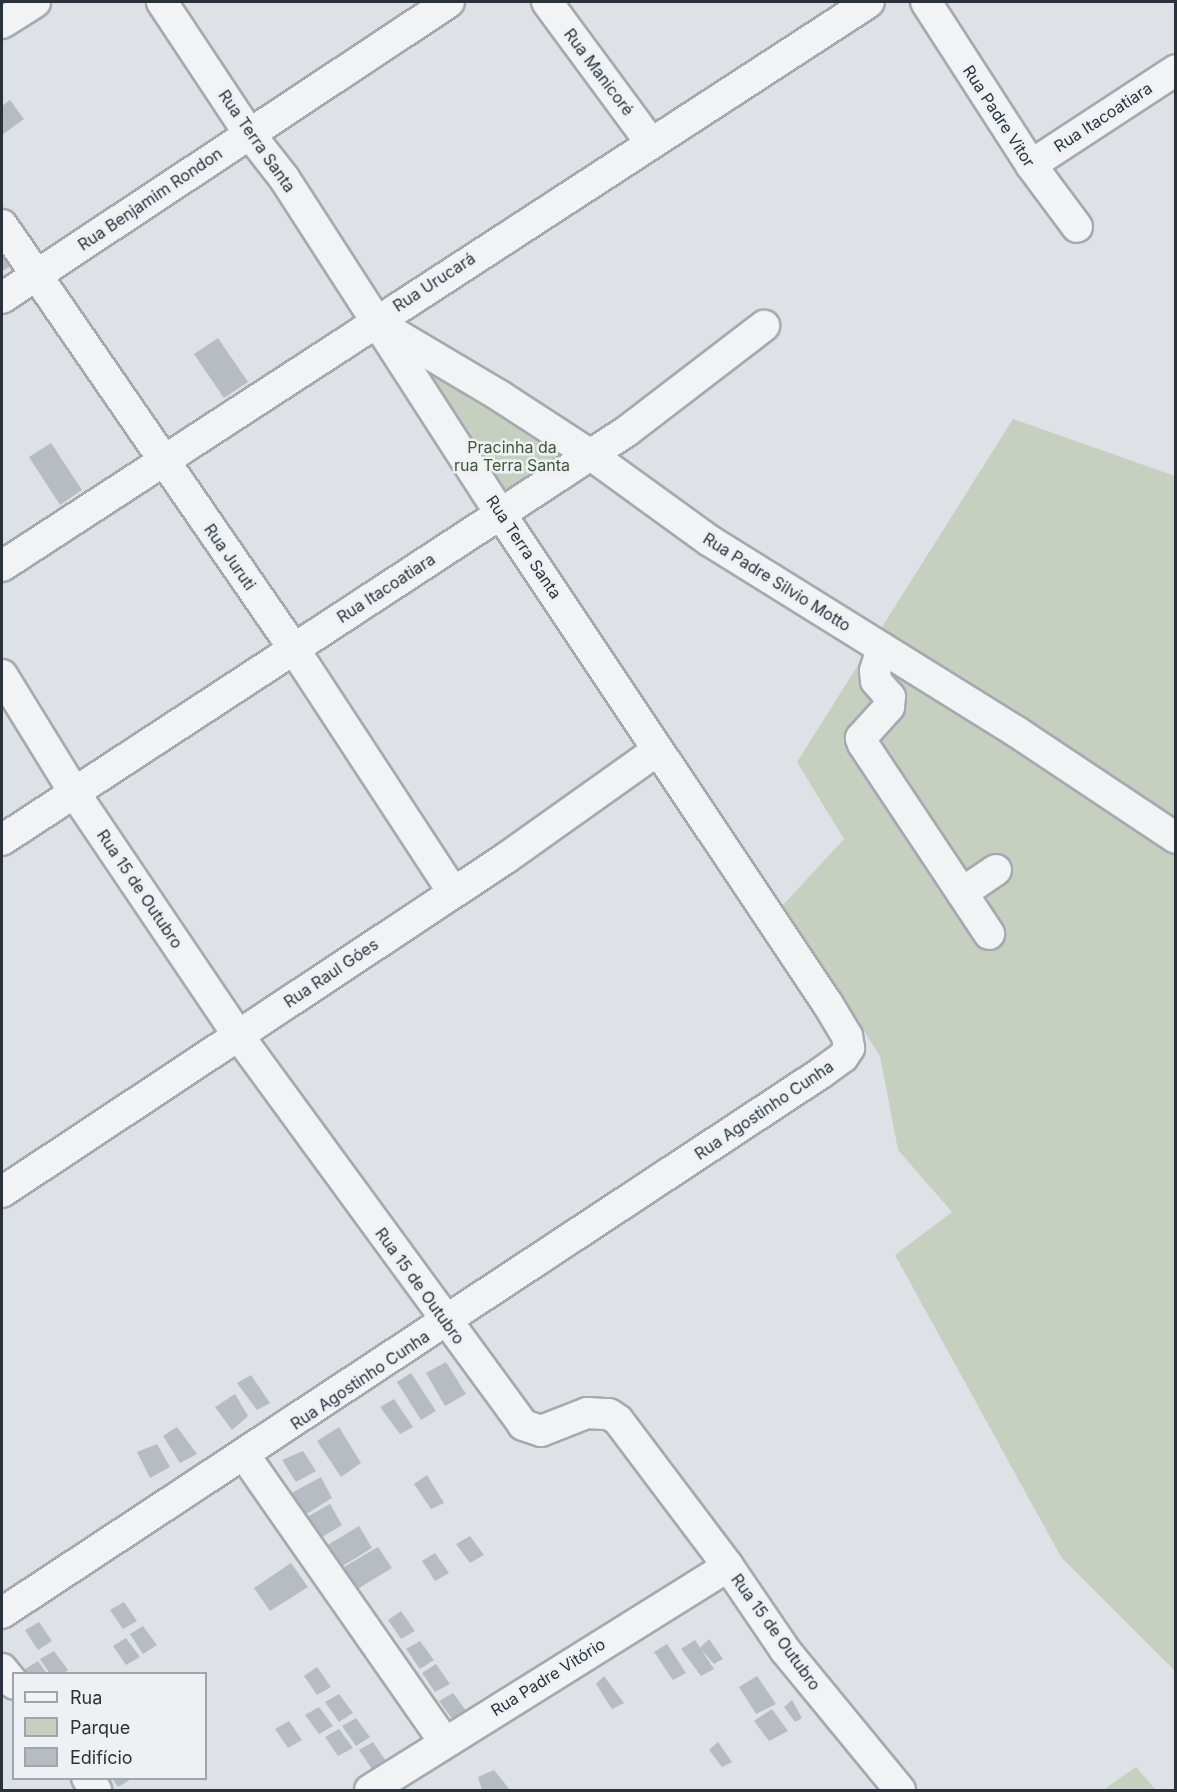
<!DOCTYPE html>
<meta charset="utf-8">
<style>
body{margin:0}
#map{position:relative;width:1177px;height:1792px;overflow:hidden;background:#dee2e6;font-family:Inter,sans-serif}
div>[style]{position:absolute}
.green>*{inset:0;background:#c6cfc0}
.building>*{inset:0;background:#b6bcc2}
.roads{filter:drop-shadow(2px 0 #a4aaaf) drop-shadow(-2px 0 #a4aaaf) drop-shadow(0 2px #a4aaaf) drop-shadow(0 -2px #a4aaaf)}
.minor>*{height:30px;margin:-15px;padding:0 15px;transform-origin:15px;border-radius:15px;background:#f1f3f5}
span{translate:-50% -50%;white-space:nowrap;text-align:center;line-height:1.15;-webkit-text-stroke:5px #edf1f4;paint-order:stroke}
.street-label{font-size:16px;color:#29323b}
.park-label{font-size:16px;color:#415638}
.frame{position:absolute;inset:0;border:3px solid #29323b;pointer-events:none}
.legend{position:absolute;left:12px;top:1672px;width:195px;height:108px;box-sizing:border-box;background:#edf1f4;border:2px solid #9fa5aa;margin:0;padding:8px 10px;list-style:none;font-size:18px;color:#29323b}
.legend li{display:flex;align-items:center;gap:12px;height:30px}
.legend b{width:30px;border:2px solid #9fa5aa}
</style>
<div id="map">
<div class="green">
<div style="clip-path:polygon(377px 319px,586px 455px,499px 513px)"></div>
<div style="clip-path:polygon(1013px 419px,1175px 476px,1175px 1671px,1061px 1557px,895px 1255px,952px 1212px,898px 1150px,880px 1056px,783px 905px,844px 839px,797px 762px)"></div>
<div style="clip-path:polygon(1136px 1767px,1156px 1790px,1103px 1790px)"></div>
</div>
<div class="building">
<div style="clip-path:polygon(10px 100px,24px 119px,2px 135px,2px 106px)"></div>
<div style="clip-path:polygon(2px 246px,13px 265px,2px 271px)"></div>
<div style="clip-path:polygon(218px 338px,248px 382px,224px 398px,194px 354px)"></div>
<div style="clip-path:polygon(51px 443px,82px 490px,60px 505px,29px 457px)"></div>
<div style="clip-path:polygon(446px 1362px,466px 1394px,445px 1406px,426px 1373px)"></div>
<div style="clip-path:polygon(411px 1373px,436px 1411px,421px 1420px,397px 1382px)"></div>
<div style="clip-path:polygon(251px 1375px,270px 1403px,257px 1410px,237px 1383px)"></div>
<div style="clip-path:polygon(235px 1394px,248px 1416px,232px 1430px,215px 1407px)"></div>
<div style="clip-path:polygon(394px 1399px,413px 1427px,400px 1434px,380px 1407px)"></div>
<div style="clip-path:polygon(177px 1427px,197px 1454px,180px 1463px,163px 1436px)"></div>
<div style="clip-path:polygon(339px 1427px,361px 1463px,341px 1477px,317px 1441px)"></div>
<div style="clip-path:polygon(157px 1444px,170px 1467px,150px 1478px,137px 1452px)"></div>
<div style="clip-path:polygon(303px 1451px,316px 1471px,296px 1482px,282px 1460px)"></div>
<div style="clip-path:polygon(427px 1475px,444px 1503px,431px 1509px,414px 1484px)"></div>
<div style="clip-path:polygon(321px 1477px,332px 1498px,300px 1518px,286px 1496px)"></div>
<div style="clip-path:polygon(330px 1504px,342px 1525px,309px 1545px,296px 1523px)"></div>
<div style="clip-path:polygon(359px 1526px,372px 1548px,331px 1573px,318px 1551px)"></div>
<div style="clip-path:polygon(470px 1536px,484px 1555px,470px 1563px,456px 1544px)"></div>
<div style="clip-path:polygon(378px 1547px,392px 1568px,351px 1593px,337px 1571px)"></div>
<div style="clip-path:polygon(435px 1553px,449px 1573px,435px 1581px,422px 1561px)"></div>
<div style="clip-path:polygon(291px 1563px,308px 1587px,270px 1611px,254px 1588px)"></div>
<div style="clip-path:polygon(124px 1602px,137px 1621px,123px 1629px,110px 1610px)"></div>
<div style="clip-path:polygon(401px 1611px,415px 1631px,401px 1639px,388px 1620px)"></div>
<div style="clip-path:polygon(39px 1622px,52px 1641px,38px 1650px,25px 1630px)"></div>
<div style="clip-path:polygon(143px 1626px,157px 1645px,143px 1654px,130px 1634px)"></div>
<div style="clip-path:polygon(126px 1638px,140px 1657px,126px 1665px,113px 1646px)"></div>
<div style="clip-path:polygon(709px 1639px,723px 1659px,714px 1664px,700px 1648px)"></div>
<div style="clip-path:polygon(695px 1640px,714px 1669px,701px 1676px,681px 1649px)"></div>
<div style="clip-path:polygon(420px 1641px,434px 1660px,420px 1669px,406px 1649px)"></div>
<div style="clip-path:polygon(667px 1644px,686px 1673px,673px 1680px,654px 1652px)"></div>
<div style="clip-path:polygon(54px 1651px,68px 1670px,63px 1674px,50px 1674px,40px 1659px)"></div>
<div style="clip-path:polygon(38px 1661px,47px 1674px,27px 1674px,24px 1670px)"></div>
<div style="clip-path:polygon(436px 1664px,450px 1684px,435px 1692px,422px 1673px)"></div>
<div style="clip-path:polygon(317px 1667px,331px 1687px,317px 1695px,304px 1676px)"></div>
<div style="clip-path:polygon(604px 1676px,624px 1703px,612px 1709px,596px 1684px)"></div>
<div style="clip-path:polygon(757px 1676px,776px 1704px,756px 1714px,739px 1687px)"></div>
<div style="clip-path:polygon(453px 1693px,467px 1712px,453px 1720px,439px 1701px)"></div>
<div style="clip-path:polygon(339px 1694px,353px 1713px,339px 1722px,325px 1702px)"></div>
<div style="clip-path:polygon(792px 1700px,802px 1718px,795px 1722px,784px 1707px)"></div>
<div style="clip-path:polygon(319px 1707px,333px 1726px,319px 1734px,305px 1715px)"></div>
<div style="clip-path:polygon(772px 1709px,788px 1731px,769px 1741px,754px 1721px)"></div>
<div style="clip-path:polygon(356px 1718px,370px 1737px,356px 1746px,342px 1726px)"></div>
<div style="clip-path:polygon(289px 1721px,302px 1740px,288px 1748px,275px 1729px)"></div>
<div style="clip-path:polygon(339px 1729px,353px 1748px,338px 1756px,325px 1737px)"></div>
<div style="clip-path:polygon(373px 1742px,386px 1761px,372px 1769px,359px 1750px)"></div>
<div style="clip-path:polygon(718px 1742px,732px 1762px,722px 1767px,709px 1750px)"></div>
<div style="clip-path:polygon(494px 1770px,510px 1790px,482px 1790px,478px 1777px)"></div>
<div style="clip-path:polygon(112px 1778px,133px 1778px,118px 1787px)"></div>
</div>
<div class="roads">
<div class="minor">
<div style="left:547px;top:2px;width:175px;rotate:53.6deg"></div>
<div style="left:926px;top:2px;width:194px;rotate:57.2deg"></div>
<div style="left:1031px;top:165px;width:77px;rotate:53.4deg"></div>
<div style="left:2px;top:23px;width:39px;rotate:-32deg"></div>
<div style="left:1031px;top:165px;width:173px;rotate:-33.2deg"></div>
<div style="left:2px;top:225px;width:515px;rotate:55.45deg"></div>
<div style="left:294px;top:649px;width:290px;rotate:56.8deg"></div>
<div style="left:2px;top:298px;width:536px;rotate:-33.51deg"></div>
<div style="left:384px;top:327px;width:135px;rotate:30.7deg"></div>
<div style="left:500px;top:396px;width:108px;rotate:33deg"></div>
<div style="left:591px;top:455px;width:147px;rotate:35.9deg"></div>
<div style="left:710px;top:541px;width:362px;rotate:31.9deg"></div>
<div style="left:1017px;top:732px;width:191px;rotate:33.7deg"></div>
<div style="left:2px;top:566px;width:1034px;rotate:-33.04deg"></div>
<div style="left:882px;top:648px;width:24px;rotate:107deg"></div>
<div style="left:875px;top:671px;width:10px;rotate:84deg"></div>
<div style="left:876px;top:681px;width:21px;rotate:49deg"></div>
<div style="left:890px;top:697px;width:10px;rotate:96deg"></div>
<div style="left:889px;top:707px;width:42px;rotate:132.1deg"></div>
<div style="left:861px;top:738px;width:6px;rotate:72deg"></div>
<div style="left:863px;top:744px;width:228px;rotate:56.4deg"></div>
<div style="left:2px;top:675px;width:137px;rotate:58.4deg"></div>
<div style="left:74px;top:792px;width:293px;rotate:56deg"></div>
<div style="left:238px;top:1035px;width:483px;rotate:53.8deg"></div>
<div style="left:523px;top:1425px;width:19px;rotate:18deg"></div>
<div style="left:541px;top:1431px;width:49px;rotate:-21.4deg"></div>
<div style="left:587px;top:1413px;width:22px;rotate:3deg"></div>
<div style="left:609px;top:1414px;width:11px;rotate:34deg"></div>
<div style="left:618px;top:1420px;width:183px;rotate:53deg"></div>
<div style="left:728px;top:1566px;width:102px;rotate:55.8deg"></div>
<div style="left:785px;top:1650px;width:181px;rotate:50.6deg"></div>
<div style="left:2px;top:840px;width:747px;rotate:-33.2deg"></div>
<div style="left:627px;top:431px;width:173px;rotate:-37.5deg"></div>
<div style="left:962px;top:893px;width:41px;rotate:-34.1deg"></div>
<div style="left:2px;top:1192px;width:605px;rotate:-33.53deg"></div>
<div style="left:506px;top:858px;width:186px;rotate:-35.4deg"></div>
<div style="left:245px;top:1456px;width:348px;rotate:55.1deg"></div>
<div style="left:2px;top:1613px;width:981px;rotate:-33.4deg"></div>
<div style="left:821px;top:1073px;width:27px;rotate:-36deg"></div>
<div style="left:843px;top:1057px;width:11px;rotate:-56deg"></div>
<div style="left:849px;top:1048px;width:12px;rotate:-99deg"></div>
<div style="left:847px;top:1036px;width:39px;rotate:-121deg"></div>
<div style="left:827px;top:1003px;width:589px;rotate:-123.72deg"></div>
<div style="left:500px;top:513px;width:399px;rotate:-122.8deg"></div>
<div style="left:284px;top:178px;width:58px;rotate:-128deg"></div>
<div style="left:248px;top:132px;width:156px;rotate:-123.5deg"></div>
<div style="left:2px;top:1669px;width:19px;rotate:51deg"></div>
<div style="left:87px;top:1778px;width:15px;rotate:53deg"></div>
<div style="left:370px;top:1790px;width:422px;rotate:-32deg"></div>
</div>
</div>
<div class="street-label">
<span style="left:599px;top:72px;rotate:53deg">Rua Manicoré</span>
<span style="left:999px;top:116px;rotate:57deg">Rua Padre Vitor</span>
<span style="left:1103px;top:117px;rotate:-33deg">Rua Itacoatiara</span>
<span style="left:257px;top:141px;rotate:55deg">Rua Terra Santa</span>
<span style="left:150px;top:199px;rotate:-34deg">Rua Benjamim Rondon</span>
<span style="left:434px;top:282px;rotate:-33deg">Rua Urucará</span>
<span style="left:524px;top:547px;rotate:56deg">Rua Terra Santa</span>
<span style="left:230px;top:557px;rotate:55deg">Rua Juruti</span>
<span style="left:777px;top:582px;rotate:32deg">Rua Padre Silvio Motto</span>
<span style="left:386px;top:588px;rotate:-33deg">Rua Itacoatiara</span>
<span style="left:140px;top:889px;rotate:56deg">Rua 15 de Outubro</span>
<span style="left:331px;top:973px;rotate:-34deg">Rua Raul Góes</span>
<span style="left:764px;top:1110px;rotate:-34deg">Rua Agostinho Cunha</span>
<span style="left:420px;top:1286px;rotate:54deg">Rua 15 de Outubro</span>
<span style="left:360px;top:1380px;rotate:-34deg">Rua Agostinho Cunha</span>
<span style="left:776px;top:1632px;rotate:54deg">Rua 15 de Outubro</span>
<span style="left:548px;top:1677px;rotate:-32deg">Rua Padre Vitório</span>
</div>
<div class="park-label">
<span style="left:512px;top:456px">Pracinha da<br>rua Terra Santa</span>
</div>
<div class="frame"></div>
<ul class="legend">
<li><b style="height:8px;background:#f1f3f5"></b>Rua</li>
<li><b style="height:16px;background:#c6cfc0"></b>Parque</li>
<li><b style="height:16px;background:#b6bcc2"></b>Edifício</li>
</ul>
</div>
